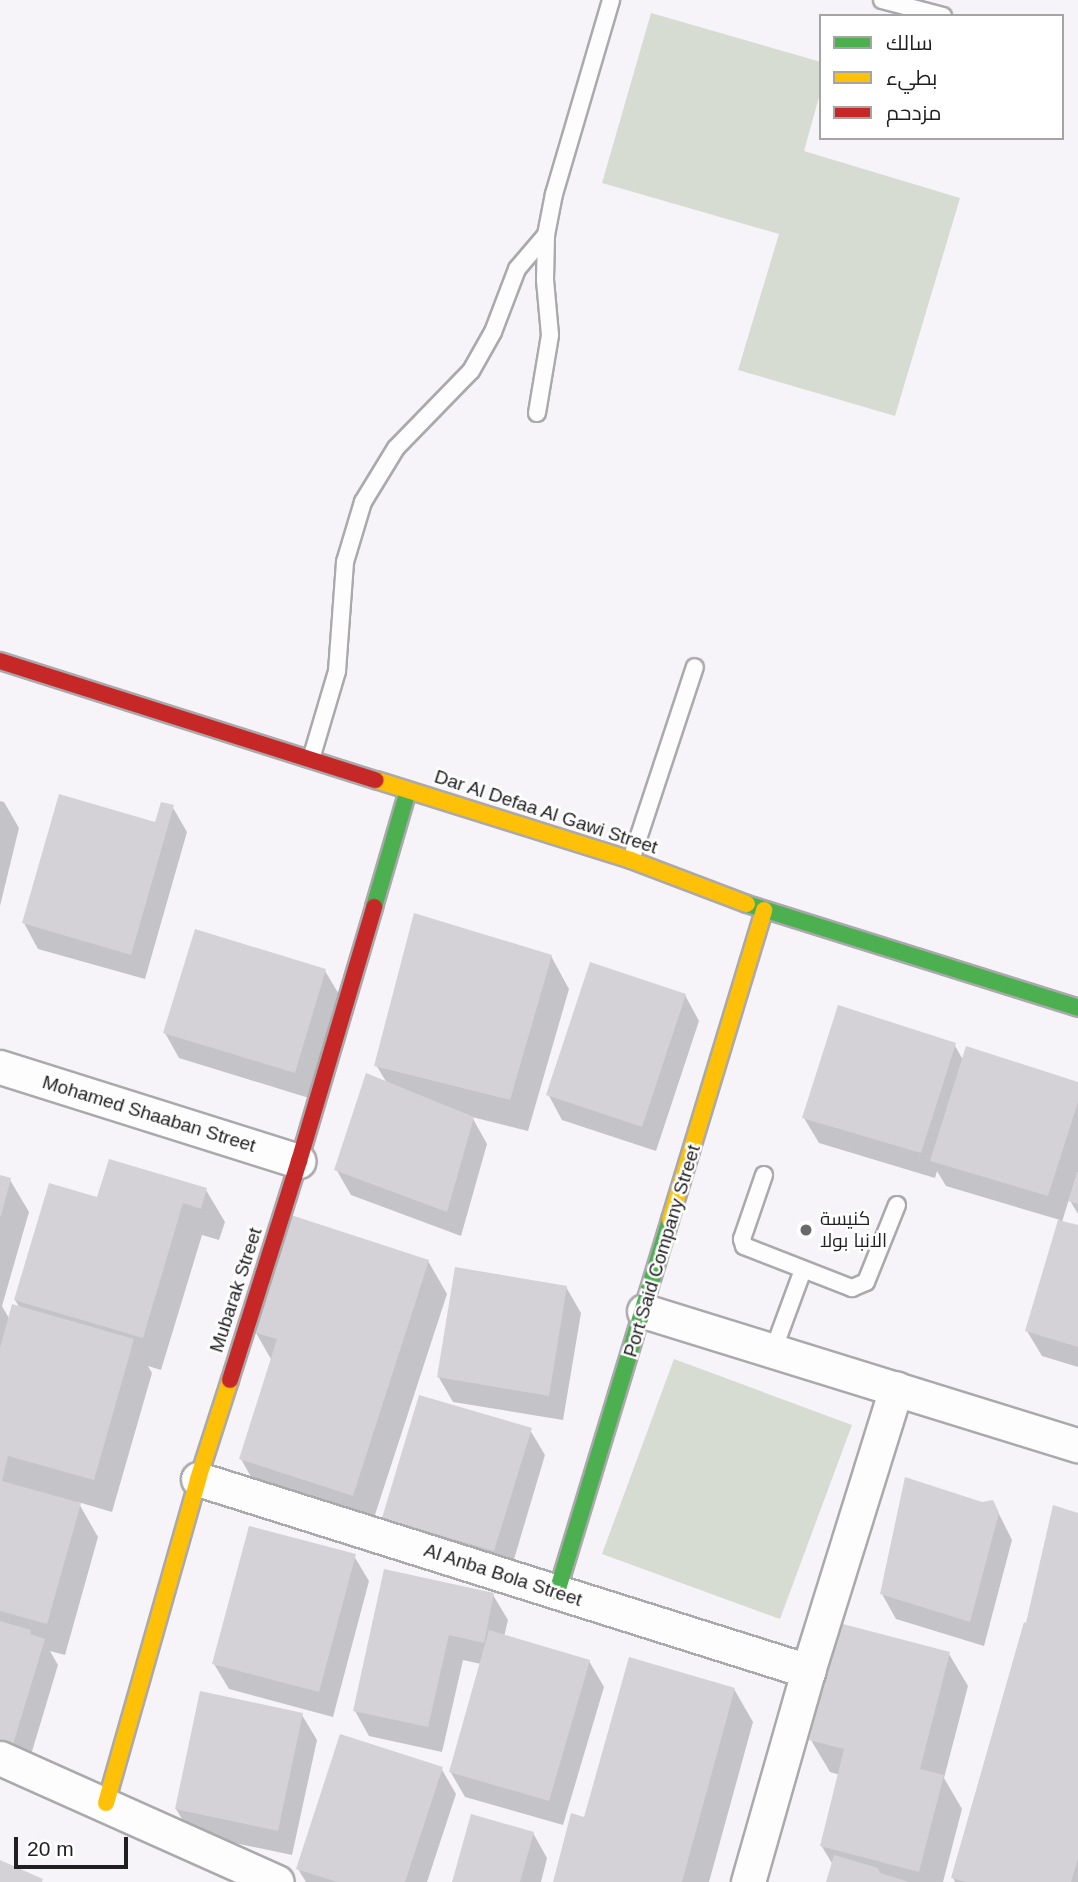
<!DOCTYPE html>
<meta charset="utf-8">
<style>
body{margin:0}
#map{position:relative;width:1078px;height:1882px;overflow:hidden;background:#f6f4f9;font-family:Helvetica,Cairo,sans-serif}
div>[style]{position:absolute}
.green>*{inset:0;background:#d7dcd3}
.shadow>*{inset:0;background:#0003}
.building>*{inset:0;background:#d4d2d6}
.roads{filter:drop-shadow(2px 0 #aaa9ac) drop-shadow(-2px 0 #aaa9ac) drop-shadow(0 2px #aaa9ac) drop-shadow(0 -2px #aaa9ac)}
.lane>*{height:16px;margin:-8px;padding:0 8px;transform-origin:8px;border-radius:8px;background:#fefdfe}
.street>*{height:33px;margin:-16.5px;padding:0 16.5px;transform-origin:16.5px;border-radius:16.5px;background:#fefdfe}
.fast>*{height:16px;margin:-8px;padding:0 8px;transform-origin:8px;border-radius:8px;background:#4caf50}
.slow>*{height:16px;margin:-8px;padding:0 8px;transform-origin:8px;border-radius:8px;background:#ffc107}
.jam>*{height:16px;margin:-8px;padding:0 8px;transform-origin:8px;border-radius:8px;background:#c62828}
.dots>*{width:19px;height:19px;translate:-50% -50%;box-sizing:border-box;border:4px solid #fff;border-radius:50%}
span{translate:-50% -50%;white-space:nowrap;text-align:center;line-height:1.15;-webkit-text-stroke:5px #fff;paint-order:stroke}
.street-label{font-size:19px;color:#1f1e20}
.poi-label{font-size:19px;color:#1f1e20}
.left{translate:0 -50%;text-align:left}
.legend{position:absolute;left:819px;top:14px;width:245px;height:126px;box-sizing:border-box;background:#fff;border:2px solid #a5a5a6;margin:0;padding:9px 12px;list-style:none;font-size:21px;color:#1f1e20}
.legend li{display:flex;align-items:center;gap:14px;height:35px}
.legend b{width:35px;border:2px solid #a5a5a6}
.scale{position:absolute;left:14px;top:1837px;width:114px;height:32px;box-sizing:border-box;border:4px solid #1f1e20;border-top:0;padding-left:9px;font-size:21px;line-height:24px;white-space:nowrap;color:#1f1e20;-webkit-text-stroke:5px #fff;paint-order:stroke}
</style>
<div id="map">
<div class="green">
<div style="clip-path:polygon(651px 13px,821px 62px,821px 90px,804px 151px,960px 198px,895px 416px,738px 370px,779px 234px,602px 183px)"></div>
<div style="clip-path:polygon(674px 1359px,852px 1425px,780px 1619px,602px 1554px)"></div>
</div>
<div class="shadow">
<div style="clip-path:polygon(0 801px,4px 802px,19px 828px,0 906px)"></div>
<div style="clip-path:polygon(172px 806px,187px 832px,145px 979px,38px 949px,24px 923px,157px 824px)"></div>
<div style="clip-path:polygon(551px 956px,569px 989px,528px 1131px,472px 1117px,487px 1144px,461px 1236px,351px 1195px,336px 1169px,387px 1083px,376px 1065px)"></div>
<div style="clip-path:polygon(325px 971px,340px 996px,309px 1098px,179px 1058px,165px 1033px)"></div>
<div style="clip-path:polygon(685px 995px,699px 1021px,656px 1151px,562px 1120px,548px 1094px)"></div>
<div style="clip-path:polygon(954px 1044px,963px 1060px,1078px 1083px,1078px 1214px,1069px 1199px,1062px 1222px,1078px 1227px,1078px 1367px,1042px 1356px,1027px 1331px,1060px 1220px,946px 1186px,937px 1171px,935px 1178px,819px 1143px,804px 1118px)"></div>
<div style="clip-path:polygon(0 1176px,10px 1180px,29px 1212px,2px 1306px,10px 1320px,20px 1308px,15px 1300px,98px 1199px,206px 1190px,225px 1222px,219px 1240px,202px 1235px,161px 1370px,148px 1366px,152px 1373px,112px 1512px,78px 1502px,98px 1537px,65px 1655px,50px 1651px,58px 1665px,24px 1778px,0 1769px)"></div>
<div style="clip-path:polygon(428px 1261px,447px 1294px,371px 1527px,259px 1491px,241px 1459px,272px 1361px,255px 1331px)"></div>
<div style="clip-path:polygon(566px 1287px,581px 1313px,563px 1420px,453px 1402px,438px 1376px)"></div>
<div style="clip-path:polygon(530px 1430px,545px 1455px,509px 1576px,399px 1543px,384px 1517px)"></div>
<div style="clip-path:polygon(993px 1502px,1012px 1540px,984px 1646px,896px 1619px,882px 1594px,981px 1504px)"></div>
<div style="clip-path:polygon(1078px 1515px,1078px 1882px,955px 1882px,953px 1878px,1028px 1626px)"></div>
<div style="clip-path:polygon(354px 1556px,369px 1581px,333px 1717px,229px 1689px,214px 1664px)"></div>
<div style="clip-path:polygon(493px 1595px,508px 1620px,504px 1637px,589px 1661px,604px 1687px,563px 1825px,465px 1797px,450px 1771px,481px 1664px,463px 1660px,442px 1752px,369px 1736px,355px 1711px)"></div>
<div style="clip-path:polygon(949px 1654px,968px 1686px,944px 1778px,962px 1809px,943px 1882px,828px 1882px,833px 1865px,821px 1845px,840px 1775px,830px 1772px,811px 1740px)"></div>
<div style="clip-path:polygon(734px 1689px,753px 1722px,709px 1882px,555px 1882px,585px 1819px)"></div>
<div style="clip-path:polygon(302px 1715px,317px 1740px,292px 1855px,191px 1834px,176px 1809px)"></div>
<div style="clip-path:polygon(441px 1768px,456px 1794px,427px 1882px,306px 1882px,298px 1869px)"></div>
<div style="clip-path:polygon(533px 1833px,547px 1858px,541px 1882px,454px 1882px)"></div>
</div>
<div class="building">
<div style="clip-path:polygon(59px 794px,155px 822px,161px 802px,174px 805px,131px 955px,22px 923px)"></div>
<div style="clip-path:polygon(414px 913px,552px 955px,510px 1100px,374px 1066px)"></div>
<div style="clip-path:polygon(195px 929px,326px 969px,295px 1073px,163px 1033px)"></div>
<div style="clip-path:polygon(590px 962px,686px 994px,642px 1127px,546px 1095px)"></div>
<div style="clip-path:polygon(838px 1005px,956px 1043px,921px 1153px,802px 1118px)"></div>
<div style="clip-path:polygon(966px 1046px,1078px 1082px,1078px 1102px,1048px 1196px,930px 1161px)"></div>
<div style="clip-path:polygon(366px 1073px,474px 1117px,447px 1212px,334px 1170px)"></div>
<div style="clip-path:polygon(109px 1159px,207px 1188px,201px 1209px,183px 1203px,143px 1338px,14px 1300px,49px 1183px,97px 1197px)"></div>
<div style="clip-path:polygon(1077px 1172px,1078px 1172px,1078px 1204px,1068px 1201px)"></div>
<div style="clip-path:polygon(0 1175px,11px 1178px,1px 1216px,0 1215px)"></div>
<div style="clip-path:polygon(291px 1215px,429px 1260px,353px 1496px,239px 1459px,277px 1339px,253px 1332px)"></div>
<div style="clip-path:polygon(1058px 1220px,1078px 1225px,1078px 1347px,1025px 1331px)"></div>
<div style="clip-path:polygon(455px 1267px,567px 1286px,549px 1396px,437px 1377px)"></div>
<div style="clip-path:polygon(12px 1304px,134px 1339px,94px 1480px,8px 1456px,2px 1481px,81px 1503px,47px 1624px,0 1611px,0 1348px)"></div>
<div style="clip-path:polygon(419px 1395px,532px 1428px,494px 1551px,382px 1518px)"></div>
<div style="clip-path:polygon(905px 1477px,982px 1502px,993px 1500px,999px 1513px,970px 1622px,880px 1594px)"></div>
<div style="clip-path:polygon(1053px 1505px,1078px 1513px,1078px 1859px,1071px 1882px,966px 1882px,951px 1878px,1024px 1622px,1026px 1623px)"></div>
<div style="clip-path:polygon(249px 1526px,356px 1554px,319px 1692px,212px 1664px)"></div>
<div style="clip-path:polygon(384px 1569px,494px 1593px,484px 1643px,449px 1635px,428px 1727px,353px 1711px)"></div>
<div style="clip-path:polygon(0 1621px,31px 1630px,30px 1634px,45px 1639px,10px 1754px,0 1750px)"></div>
<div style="clip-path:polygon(839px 1623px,950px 1652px,920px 1769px,944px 1775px,919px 1872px,820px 1846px,844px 1749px,809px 1740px)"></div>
<div style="clip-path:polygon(489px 1630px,590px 1660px,549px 1801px,449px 1772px)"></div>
<div style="clip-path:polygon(629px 1657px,735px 1688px,682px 1882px,553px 1882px,571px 1813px,584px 1817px)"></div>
<div style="clip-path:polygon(200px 1691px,303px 1713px,278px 1831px,175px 1809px)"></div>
<div style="clip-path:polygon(340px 1734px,443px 1767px,405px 1882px,337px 1882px,296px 1869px)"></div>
<div style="clip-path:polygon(471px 1814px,534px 1832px,520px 1882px,452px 1882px)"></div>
<div style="clip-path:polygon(834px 1855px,878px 1868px,880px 1873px,909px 1882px,826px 1882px)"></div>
<div style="clip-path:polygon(0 1860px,43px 1879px,42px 1882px,0 1882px)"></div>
</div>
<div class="roads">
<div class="lane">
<div style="left:882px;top:0;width:63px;rotate:14.7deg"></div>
<div style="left:537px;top:413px;width:79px;rotate:-80.5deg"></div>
<div style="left:550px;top:335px;width:55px;rotate:-95.2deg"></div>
<div style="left:545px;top:280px;width:45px;rotate:-88.7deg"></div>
<div style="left:546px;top:235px;width:42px;rotate:-79deg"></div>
<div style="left:554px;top:194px;width:202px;rotate:-73.6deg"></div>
<div style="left:311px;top:759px;width:92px;rotate:-73.5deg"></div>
<div style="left:337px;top:671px;width:109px;rotate:-85.8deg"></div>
<div style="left:345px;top:562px;width:63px;rotate:-73.3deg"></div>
<div style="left:363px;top:502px;width:63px;rotate:-58.6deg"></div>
<div style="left:396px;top:448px;width:107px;rotate:-45.8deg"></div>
<div style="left:471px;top:371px;width:45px;rotate:-60.6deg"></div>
<div style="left:493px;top:332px;width:67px;rotate:-69.1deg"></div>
<div style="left:517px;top:269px;width:45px;rotate:-49.5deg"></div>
<div style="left:631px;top:860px;width:203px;rotate:-71.7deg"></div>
<div style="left:764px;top:1175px;width:68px;rotate:109deg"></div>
<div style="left:742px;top:1239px;width:7px;rotate:74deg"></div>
<div style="left:744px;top:1246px;width:116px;rotate:21.3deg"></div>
<div style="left:852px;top:1288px;width:15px;rotate:-23deg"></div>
<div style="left:866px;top:1282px;width:83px;rotate:-68.1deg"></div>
<div style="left:773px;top:1351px;width:86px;rotate:-69.7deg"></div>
</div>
<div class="street">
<div style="left:0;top:1067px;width:313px;rotate:17.5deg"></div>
<div style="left:644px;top:1311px;width:454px;rotate:17.2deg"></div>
<div style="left:198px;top:1479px;width:640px;rotate:17.47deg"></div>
<div style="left:0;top:1758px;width:303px;rotate:24.1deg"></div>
<div style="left:748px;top:1882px;width:219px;rotate:-74.1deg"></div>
<div style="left:808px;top:1671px;width:296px;rotate:-72.7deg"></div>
</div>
<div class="fast">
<div style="left:747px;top:904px;width:347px;rotate:17.4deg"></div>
<div style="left:374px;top:907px;width:121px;rotate:-73.7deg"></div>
<div style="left:557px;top:1592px;width:389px;rotate:-73.1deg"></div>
</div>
<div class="slow">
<div style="left:376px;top:780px;width:267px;rotate:17.4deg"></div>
<div style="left:631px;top:860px;width:124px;rotate:20.8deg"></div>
<div style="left:670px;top:1220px;width:324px;rotate:-73.1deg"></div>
<div style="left:106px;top:1803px;width:337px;rotate:-74.1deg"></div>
<div style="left:198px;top:1479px;width:104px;rotate:-72.1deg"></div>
</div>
<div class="jam">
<div style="left:0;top:661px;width:394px;rotate:17.6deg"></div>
<div style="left:230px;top:1380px;width:230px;rotate:-72.5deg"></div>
<div style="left:299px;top:1161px;width:265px;rotate:-73.5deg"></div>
</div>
</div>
<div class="dots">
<div style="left:806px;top:1230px;background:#6a696c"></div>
</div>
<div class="street-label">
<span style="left:546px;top:812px;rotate:18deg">Dar Al Defaa Al Gawi Street</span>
<span style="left:149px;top:1114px;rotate:17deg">Mohamed Shaaban Street</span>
<span style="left:662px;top:1251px;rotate:-73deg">Port Said Company Street</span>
<span style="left:236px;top:1290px;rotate:-72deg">Mubarak Street</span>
<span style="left:503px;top:1575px;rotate:18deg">Al Anba Bola Street</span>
</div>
<div class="poi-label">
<span class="left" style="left:820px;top:1230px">كنيسة<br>الانبا بولا</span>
</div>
<ul class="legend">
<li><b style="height:9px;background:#4caf50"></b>سالك</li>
<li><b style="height:9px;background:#ffc107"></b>بطيء</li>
<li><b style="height:9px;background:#c62828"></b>مزدحم</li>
</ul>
<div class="scale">20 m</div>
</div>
